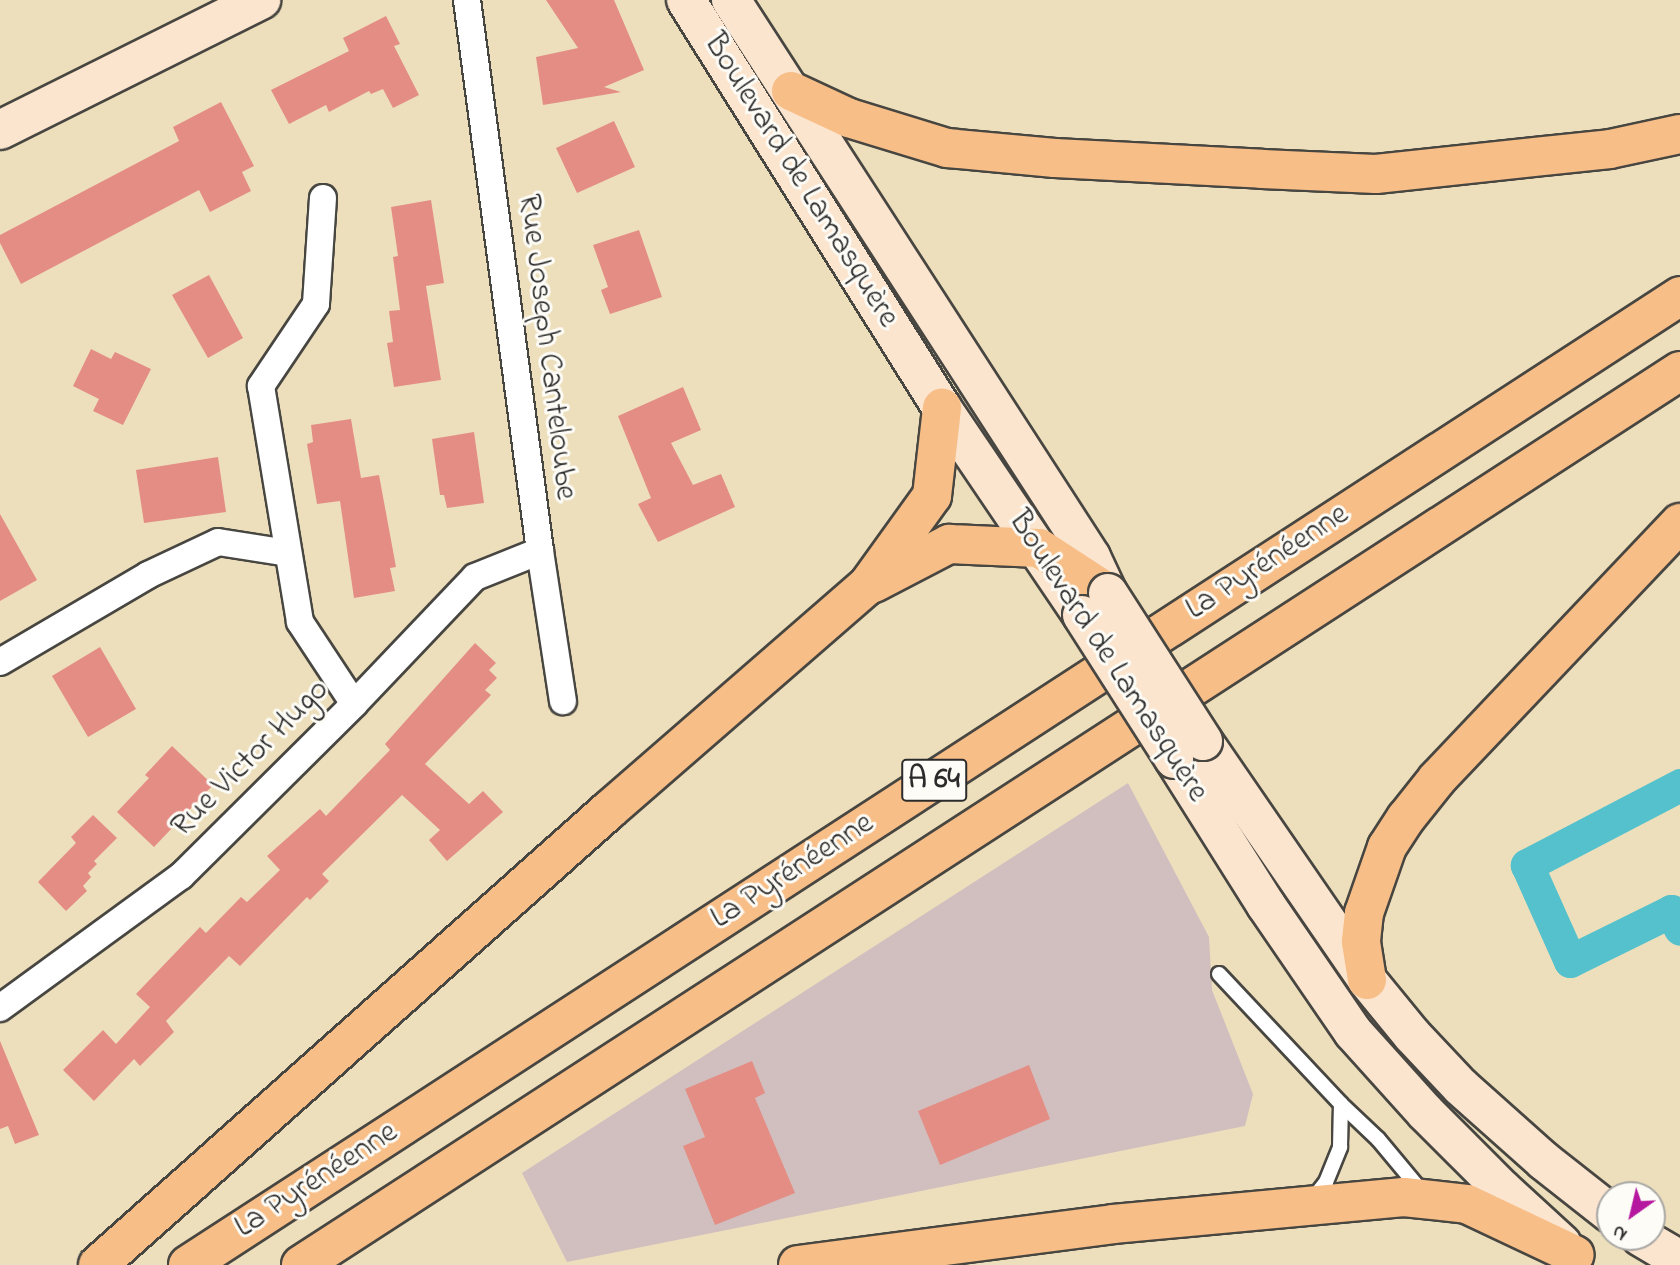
<!DOCTYPE html>
<meta charset="utf-8">
<style>
body{margin:0}
#map{position:relative;width:1680px;height:1265px;overflow:hidden;background:#eddfbc;font-family:"Indie Flower",sans-serif}
div>[style]{position:absolute}
.industrial>*{inset:0;background:#d1bfbf}
.canal>*{height:33px;margin:-16.5px;padding:0 16.5px;transform-origin:16.5px;border-radius:16.5px;background:#54c1cc}
.building>*{inset:0;background:#e48d84}
.roads{filter:drop-shadow(2px 0 #484641) drop-shadow(-2px 0 #484641) drop-shadow(0 2px #484641) drop-shadow(0 -2px #484641)}
.lane>*{height:14px;margin:-7px;padding:0 7px;transform-origin:7px;border-radius:7px;background:#fff}
.street>*{height:26px;margin:-13px;padding:0 13px;transform-origin:13px;border-radius:13px;background:#fff}
.secondary>*{height:38px;margin:-19px;padding:0 19px;transform-origin:19px;border-radius:19px;background:#fce5cf}
.highway>*{height:38px;margin:-19px;padding:0 19px;transform-origin:19px;border-radius:19px;background:#f7be88}
.bridges{filter:drop-shadow(2px 0 #484641) drop-shadow(-2px 0 #484641) drop-shadow(0 2px #484641) drop-shadow(0 -2px #484641)}
.secondary-bridge>*{height:38px;margin:-19px;padding:0 19px;transform-origin:19px;border-radius:19px;background:#fce5cf}
span{translate:-50% -50%;white-space:nowrap;text-align:center;line-height:1.15;-webkit-text-stroke:6px #fdfcf7;paint-order:stroke}
.shield-label span{padding:2px 5px;background:#fdfcf7;border:2px solid;border-radius:5px;-webkit-text-stroke-width:0}
.shield-label{font-size:30px;color:#2b2b2b;font-weight:700}
.street-label{font-size:32px;color:#2b2b2b}
.north{position:absolute;left:1596px;top:1181px;width:70px;height:70px;box-sizing:border-box;background:#fdfcf7;border:2px solid #a9a8a5;border-radius:50%;rotate:214deg;font-size:19px;font-weight:700;line-height:28px;text-align:center;color:#2b2b2b}
.north::after{content:'';display:block;margin:auto;width:24px;height:32px;background:#b5179e;clip-path:polygon(50% 0,100% 100%,50% 72%,0 100%)}
</style>
<div id="map">
<div class="industrial">
<div style="clip-path:polygon(1128px 783px,1209px 937px,1212px 990px,1253px 1094px,1245px 1126px,567px 1262px,522px 1173px)"></div>
</div>
<div class="canal">
<div style="left:1680px;top:785px;width:173px;rotate:152.4deg"></div>
<div style="left:1527px;top:865px;width:105px;rotate:65.9deg"></div>
<div style="left:1570px;top:961px;width:113px;rotate:-26.3deg"></div>
<div style="left:1671px;top:911px;width:20px;rotate:63deg"></div>
</div>
<div class="building">
<div style="clip-path:polygon(546px 0,614px 0,644px 70px,604px 87px,621px 92px,543px 105px,536px 57px,578px 48px)"></div>
<div style="clip-path:polygon(386px 16px,400px 44px,394px 46px,419px 95px,393px 108px,383px 89px,371px 94px,369px 91px,329px 112px,326px 105px,289px 124px,271px 90px,349px 51px,343px 38px)"></div>
<div style="clip-path:polygon(221px 102px,254px 166px,242px 172px,251px 191px,210px 212px,199px 190px,21px 284px,0 243px,0 235px,179px 141px,173px 127px)"></div>
<div style="clip-path:polygon(614px 121px,635px 167px,577px 193px,556px 148px)"></div>
<div style="clip-path:polygon(431px 200px,444px 283px,426px 286px,441px 380px,394px 387px,387px 343px,393px 342px,389px 311px,400px 310px,393px 257px,398px 256px,391px 207px)"></div>
<div style="clip-path:polygon(639px 230px,662px 297px,610px 314px,601px 290px,608px 287px,593px 245px)"></div>
<div style="clip-path:polygon(209px 275px,243px 338px,208px 358px,172px 295px)"></div>
<div style="clip-path:polygon(91px 349px,111px 359px,115px 352px,151px 369px,123px 425px,93px 411px,99px 399px,73px 386px)"></div>
<div style="clip-path:polygon(683px 387px,701px 430px,671px 443px,693px 485px,721px 474px,735px 507px,658px 542px,638px 504px,651px 498px,618px 416px)"></div>
<div style="clip-path:polygon(351px 419px,361px 478px,379px 475px,396px 567px,390px 568px,395px 591px,354px 598px,340px 501px,317px 504px,307px 444px,313px 442px,311px 425px)"></div>
<div style="clip-path:polygon(474px 432px,484px 503px,447px 508px,444px 495px,440px 495px,432px 439px)"></div>
<div style="clip-path:polygon(218px 457px,226px 512px,144px 523px,136px 470px)"></div>
<div style="clip-path:polygon(0 514px,37px 580px,0 601px)"></div>
<div style="clip-path:polygon(475px 643px,496px 663px,489px 670px,497px 678px,485px 690px,491px 695px,425px 764px,469px 804px,483px 791px,503px 812px,447px 861px,429px 840px,440px 830px,402px 795px,322px 874px,329px 881px,310px 900px,307px 897px,240px 966px,229px 956px,166px 1021px,174px 1032px,140px 1066px,134px 1059px,94px 1101px,63px 1070px,103px 1030px,116px 1044px,150px 1007px,136px 994px,200px 927px,206px 933px,241px 897px,247px 902px,280px 870px,267px 856px,320px 809px,326px 816px,390px 750px,385px 744px)"></div>
<div style="clip-path:polygon(100px 647px,136px 709px,88px 737px,52px 676px)"></div>
<div style="clip-path:polygon(172px 746px,213px 785px,154px 847px,117px 812px,149px 778px,145px 775px)"></div>
<div style="clip-path:polygon(93px 815px,117px 838px,94px 861px,97px 864px,88px 873px,91px 877px,83px 886px,87px 891px,66px 911px,38px 882px,76px 843px,71px 837px)"></div>
<div style="clip-path:polygon(0 1041px,39px 1135px,15px 1144px,8px 1126px,0 1129px)"></div>
<div style="clip-path:polygon(752px 1061px,765px 1093px,755px 1098px,795px 1193px,715px 1225px,683px 1146px,705px 1137px,685px 1089px)"></div>
<div style="clip-path:polygon(1029px 1065px,1050px 1119px,940px 1165px,918px 1111px)"></div>
</div>
<div class="roads">
<div class="lane">
<div style="left:1219px;top:974px;width:178px;rotate:46.8deg"></div>
<div style="left:1341px;top:1104px;width:51px;rotate:43.4deg"></div>
<div style="left:1378px;top:1139px;width:70px;rotate:50.2deg"></div>
<div style="left:1312px;top:1200px;width:23px;rotate:-52deg"></div>
<div style="left:1326px;top:1182px;width:38px;rotate:-68deg"></div>
<div style="left:1340px;top:1147px;width:43px;rotate:-88.7deg"></div>
</div>
<div class="street">
<div style="left:467px;top:0;width:556px;rotate:82.45deg"></div>
<div style="left:540px;top:551px;width:152px;rotate:81.3deg"></div>
<div style="left:323px;top:198px;width:106px;rotate:93.8deg"></div>
<div style="left:316px;top:304px;width:99px;rotate:123.9deg"></div>
<div style="left:261px;top:386px;width:239px;rotate:80.6deg"></div>
<div style="left:300px;top:622px;width:98px;rotate:56.6deg"></div>
<div style="left:0;top:662px;width:172px;rotate:-30.4deg"></div>
<div style="left:148px;top:575px;width:77px;rotate:-25.2deg"></div>
<div style="left:218px;top:542px;width:71px;rotate:8.9deg"></div>
<div style="left:0;top:1008px;width:224px;rotate:-36.1deg"></div>
<div style="left:181px;top:876px;width:244px;rotate:-44.8deg"></div>
<div style="left:354px;top:704px;width:175px;rotate:-46.4deg"></div>
<div style="left:475px;top:577px;width:70px;rotate:-21.8deg"></div>
</div>
<div class="secondary">
<div style="left:686px;top:0;width:482px;rotate:57.9deg"></div>
<div style="left:942px;top:408px;width:250px;rotate:55.9deg"></div>
<div style="left:731px;top:0;width:663px;rotate:57.12deg"></div>
<div style="left:1091px;top:557px;width:40px;rotate:65deg"></div>
<div style="left:0;top:130px;width:292px;rotate:-26.5deg"></div>
<div style="left:1203px;top:741px;width:290px;rotate:55.5deg"></div>
<div style="left:1367px;top:980px;width:71px;rotate:50.7deg"></div>
<div style="left:1412px;top:1035px;width:71px;rotate:46.7deg"></div>
<div style="left:1461px;top:1087px;width:111px;rotate:41.7deg"></div>
<div style="left:1544px;top:1161px;width:84px;rotate:38.2deg"></div>
<div style="left:1174px;top:759px;width:173px;rotate:57.8deg"></div>
<div style="left:1266px;top:905px;width:154px;rotate:55.6deg"></div>
<div style="left:1353px;top:1032px;width:108px;rotate:48deg"></div>
<div style="left:1425px;top:1112px;width:109px;rotate:45deg"></div>
<div style="left:1502px;top:1189px;width:81px;rotate:42.5deg"></div>
<div style="left:1641px;top:1237px;width:45px;rotate:30.5deg"></div>
</div>
<div class="highway">
<div style="left:791px;top:91px;width:64px;rotate:25deg"></div>
<div style="left:849px;top:118px;width:102px;rotate:17deg"></div>
<div style="left:947px;top:148px;width:108px;rotate:5.3deg"></div>
<div style="left:1055px;top:158px;width:207px;rotate:3deg"></div>
<div style="left:1262px;top:169px;width:114px;rotate:2.5deg"></div>
<div style="left:1376px;top:174px;width:235px;rotate:-6.1deg"></div>
<div style="left:1610px;top:149px;width:72px;rotate:-12.1deg"></div>
<div style="left:874px;top:583px;width:85px;rotate:-27.5deg"></div>
<div style="left:949px;top:544px;width:90px;rotate:2.5deg"></div>
<div style="left:1039px;top:548px;width:82px;rotate:33.1deg"></div>
<div style="left:1367px;top:980px;width:39px;rotate:-99deg"></div>
<div style="left:1361px;top:941px;width:28px;rotate:-84deg"></div>
<div style="left:1364px;top:913px;width:70px;rotate:-70.8deg"></div>
<div style="left:1387px;top:847px;width:35px;rotate:-57deg"></div>
<div style="left:1406px;top:818px;width:50px;rotate:-51.5deg"></div>
<div style="left:1437px;top:779px;width:353px;rotate:-46.5deg"></div>
<div style="left:98px;top:1265px;width:684px;rotate:-41.68deg"></div>
<div style="left:609px;top:810px;width:342px;rotate:-41deg"></div>
<div style="left:867px;top:586px;width:111px;rotate:-54.2deg"></div>
<div style="left:932px;top:496px;width:89px;rotate:-83.5deg"></div>
<div style="left:188px;top:1265px;width:1779px;rotate:-33deg"></div>
<div style="left:301px;top:1265px;width:1643px;rotate:-32.96deg"></div>
<div style="left:798px;top:1265px;width:318px;rotate:-7.4deg"></div>
<div style="left:1113px;top:1224px;width:292px;rotate:-5.3deg"></div>
<div style="left:1404px;top:1197px;width:63px;rotate:6.3deg"></div>
<div style="left:1467px;top:1204px;width:119px;rotate:25.3deg"></div>
</div>
</div>
<div class="bridges">
<div class="secondary-bridge">
<div style="left:1108px;top:593px;width:176px;rotate:57.3deg"></div>
<div style="left:1082px;top:615px;width:171px;rotate:57.4deg"></div>
</div>
</div>
<div class="shield-label">
<span style="left:934px;top:780px">A 64</span>
</div>
<div class="street-label">
<span style="left:800px;top:181px;rotate:58deg">Boulevard de Lamasquère</span>
<span style="left:546px;top:347px;rotate:83deg">Rue Joseph Canteloube</span>
<span style="left:1268px;top:563px;rotate:-33deg">La Pyrénéenne</span>
<span style="left:1107px;top:657px;rotate:57deg">Boulevard de Lamasquère</span>
<span style="left:251px;top:759px;rotate:-45deg">Rue Victor Hugo</span>
<span style="left:793px;top:872px;rotate:-33deg">La Pyrénéenne</span>
<span style="left:317px;top:1181px;rotate:-33deg">La Pyrénéenne</span>
</div>
<div class="north">N</div>
</div>
